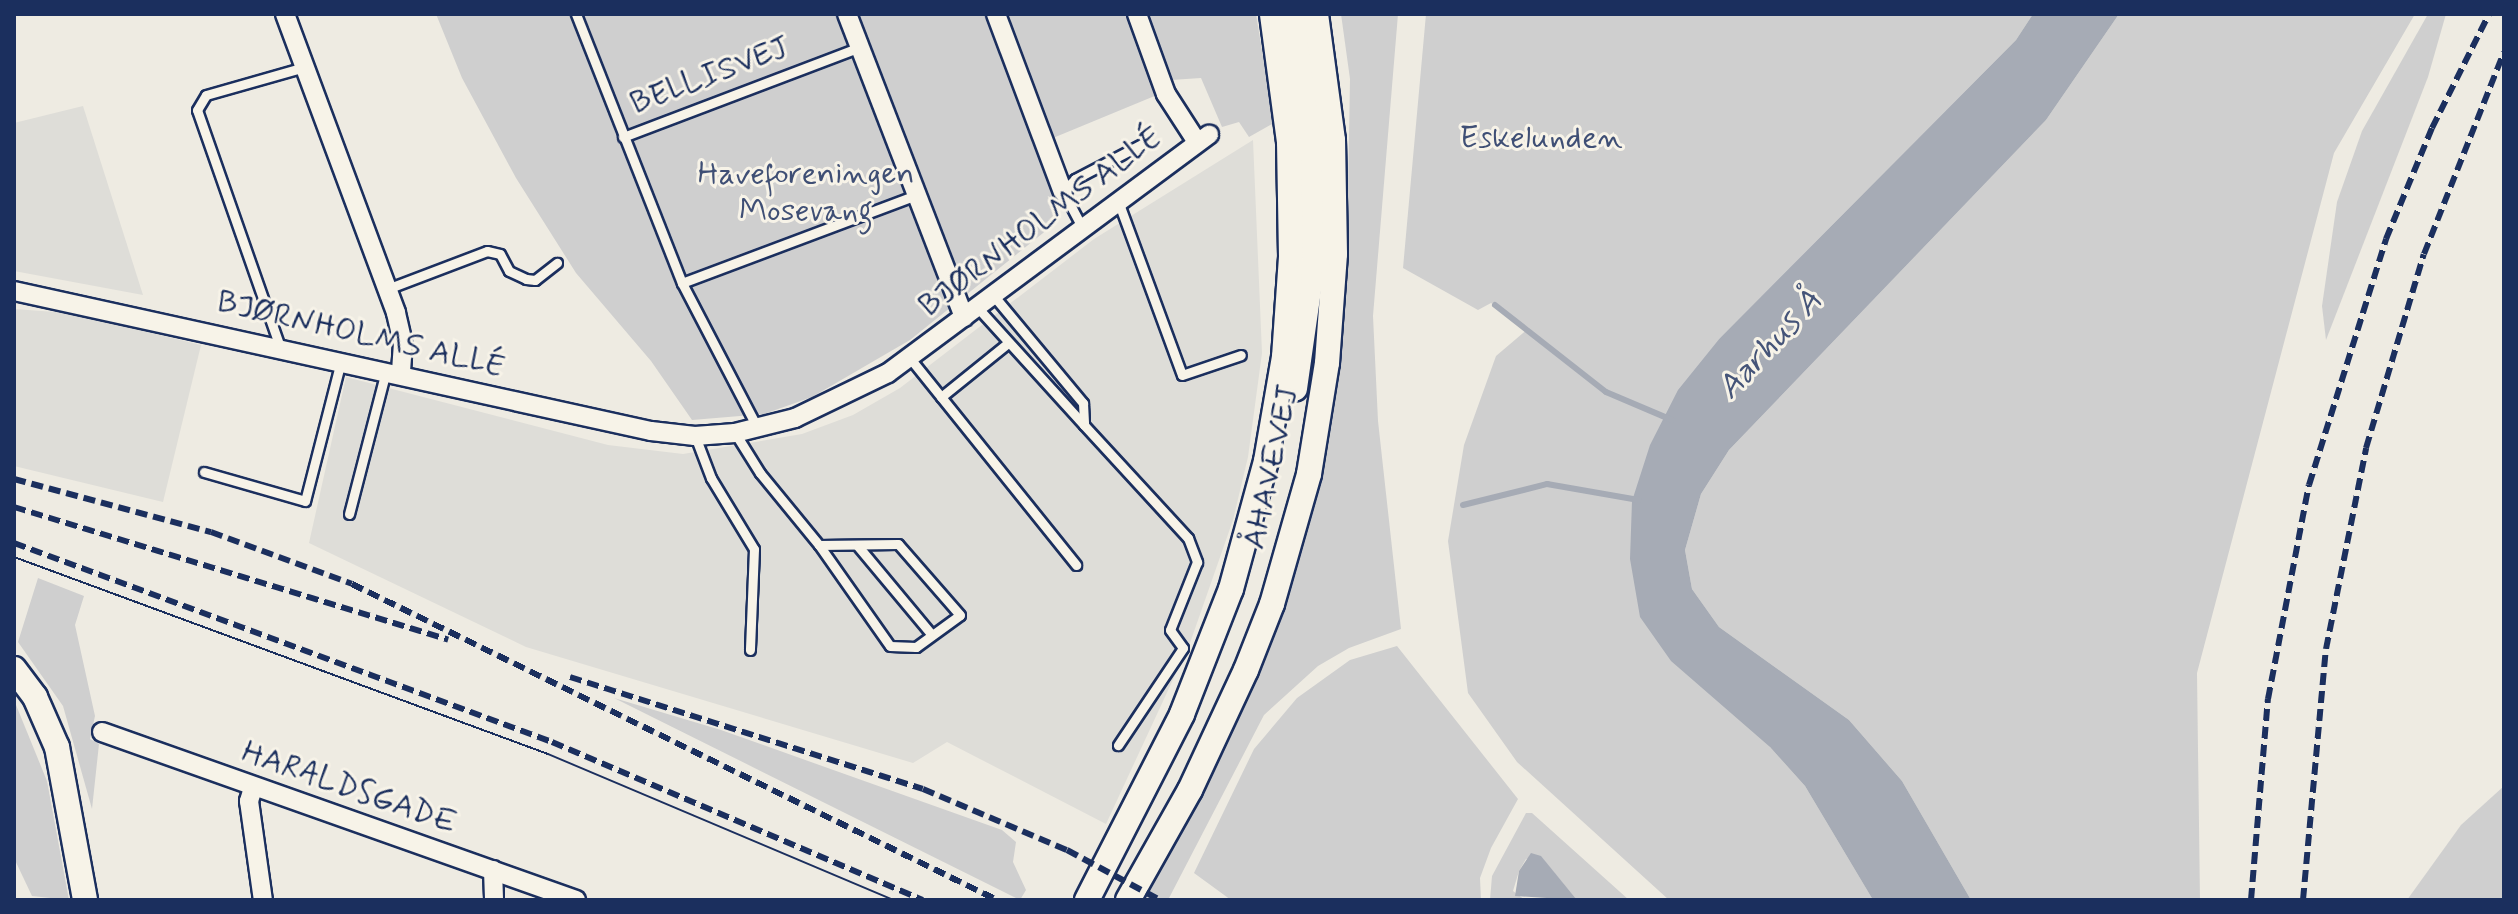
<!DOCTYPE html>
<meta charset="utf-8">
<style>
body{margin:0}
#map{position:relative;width:2518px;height:914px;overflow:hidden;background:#eeebe2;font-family:Mynerve,sans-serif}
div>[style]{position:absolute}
.built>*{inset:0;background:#deddd8}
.green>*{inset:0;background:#cfcfcf}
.water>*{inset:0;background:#a6abb5}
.stream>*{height:6px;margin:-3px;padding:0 3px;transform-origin:3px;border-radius:3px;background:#a6abb5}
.roads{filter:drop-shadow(2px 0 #1b2f5e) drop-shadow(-2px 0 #1b2f5e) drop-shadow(0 2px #1b2f5e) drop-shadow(0 -2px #1b2f5e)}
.lane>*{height:9px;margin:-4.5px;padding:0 4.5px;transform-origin:4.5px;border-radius:4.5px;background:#f7f3e8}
.street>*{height:18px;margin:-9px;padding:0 9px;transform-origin:9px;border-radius:9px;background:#f7f3e8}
.secondary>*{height:24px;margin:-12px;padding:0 12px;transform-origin:12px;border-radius:12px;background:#f7f3e8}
.tram>*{height:2px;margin:-1px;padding:0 1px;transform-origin:1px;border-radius:1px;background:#1b2f5e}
.rail>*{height:6px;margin-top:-3px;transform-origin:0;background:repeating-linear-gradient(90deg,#1b2f5e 0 12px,transparent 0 18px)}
span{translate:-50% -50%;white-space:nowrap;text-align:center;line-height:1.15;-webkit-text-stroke:6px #f7f3e8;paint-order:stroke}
.street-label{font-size:32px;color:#1b2f5e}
.park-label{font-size:32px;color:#3f4f75}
.water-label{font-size:34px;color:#455478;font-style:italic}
.frame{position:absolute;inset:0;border:16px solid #1b2f5e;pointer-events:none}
</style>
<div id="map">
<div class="built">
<div style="clip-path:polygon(83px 106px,143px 295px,14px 271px,14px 123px)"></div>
<div style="clip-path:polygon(1253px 140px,1262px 353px,1248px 457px,1233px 520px,1190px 643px,1106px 824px,947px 742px,913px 763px,526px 647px,309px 543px,346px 377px,608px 445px,683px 454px,802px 434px,853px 415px,900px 388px,1094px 239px)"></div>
<div style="clip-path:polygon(14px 309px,69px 313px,201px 345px,163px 502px,14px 466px)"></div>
</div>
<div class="green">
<div style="clip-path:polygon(436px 14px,1126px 14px,1157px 95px,1036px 145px,1059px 208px,1058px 221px,910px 340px,812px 397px,764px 414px,692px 420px,651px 361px,576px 273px,516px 178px,462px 78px)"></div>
<div style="clip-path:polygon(1147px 14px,1256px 14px,1274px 123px,1249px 137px,1239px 122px,1222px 127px,1201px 78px,1171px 80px)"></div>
<div style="clip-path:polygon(1341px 14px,1398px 14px,1373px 316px,1378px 421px,1401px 629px,1349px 648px,1318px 666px,1264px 715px,1168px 900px,1144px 900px,1252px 688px,1294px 578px,1321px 473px,1346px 305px,1350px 79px)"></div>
<div style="clip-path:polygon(1426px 14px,2033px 14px,2016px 40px,1720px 338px,1632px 501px,1770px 747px,1805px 786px,1873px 900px,1669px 900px,1517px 762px,1468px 693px,1448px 541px,1464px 445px,1496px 356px,1529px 328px,1491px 303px,1478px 310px,1403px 268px)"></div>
<div style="clip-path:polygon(2119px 14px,2415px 14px,2334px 153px,2197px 673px,2200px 900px,1971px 900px,1902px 781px,1849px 720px,1719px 627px,1692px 589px,1685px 550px,1701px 494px,1729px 450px,2046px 120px)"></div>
<div style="clip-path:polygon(2428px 14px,2446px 14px,2428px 77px,2326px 340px,2322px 306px,2337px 202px,2362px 131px)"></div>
<div style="clip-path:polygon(38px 578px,84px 596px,75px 625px,95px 716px,90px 739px,99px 744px,92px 809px,63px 706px,18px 642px)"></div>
<div style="clip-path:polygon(1397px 646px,1518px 799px,1491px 848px,1480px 878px,1481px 900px,1231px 900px,1194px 873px,1254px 749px,1297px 698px,1350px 660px)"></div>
<div style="clip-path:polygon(614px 698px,721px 730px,1002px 830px,1016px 842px,1013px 862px,1026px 890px,1020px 900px)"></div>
<div style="clip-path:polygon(14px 700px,47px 781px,69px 900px,32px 896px,14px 858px)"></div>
<div style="clip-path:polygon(2504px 786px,2504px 900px,2407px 900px,2461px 825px)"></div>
<div style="clip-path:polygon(1526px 813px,1532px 813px,1629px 900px,1577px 900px,1541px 857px,1526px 859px,1519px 871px,1513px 891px,1525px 900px,1490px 900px,1492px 876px)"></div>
</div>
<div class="water">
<div style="clip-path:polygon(2033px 14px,2119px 14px,2046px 120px,1729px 450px,1701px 494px,1685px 550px,1692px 589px,1719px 627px,1849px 720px,1902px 781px,1971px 900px,1873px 900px,1805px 786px,1770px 747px,1671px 661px,1640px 617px,1630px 559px,1632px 501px,1650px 445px,1678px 390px,1720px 338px,2016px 40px)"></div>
<div style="clip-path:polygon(1531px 853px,1541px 856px,1577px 900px,1515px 896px,1519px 871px)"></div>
</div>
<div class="stream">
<div style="left:1495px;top:305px;width:141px;rotate:38.1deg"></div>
<div style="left:1606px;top:392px;width:72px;rotate:23deg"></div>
<div style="left:1463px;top:505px;width:87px;rotate:-14deg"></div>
<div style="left:1547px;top:484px;width:93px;rotate:9.9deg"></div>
</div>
<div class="roads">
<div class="lane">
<div style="left:576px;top:14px;width:289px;rotate:68.5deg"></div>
<div style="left:682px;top:283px;width:165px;rotate:62.5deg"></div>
<div style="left:623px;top:137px;width:254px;rotate:-20.8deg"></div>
<div style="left:1118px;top:201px;width:185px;rotate:69.8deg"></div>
<div style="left:1182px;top:375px;width:62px;rotate:-18.7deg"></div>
<div style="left:1082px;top:227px;width:40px;rotate:-118deg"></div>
<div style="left:1063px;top:192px;width:18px;rotate:-47deg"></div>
<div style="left:1075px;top:179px;width:76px;rotate:-27.6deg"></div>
<div style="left:682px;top:283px;width:250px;rotate:-20.6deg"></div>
<div style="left:387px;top:289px;width:107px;rotate:-20.8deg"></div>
<div style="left:487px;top:251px;width:13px;rotate:13deg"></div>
<div style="left:500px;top:254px;width:19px;rotate:62deg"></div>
<div style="left:509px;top:271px;width:19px;rotate:25deg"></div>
<div style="left:526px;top:279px;width:9px;rotate:6deg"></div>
<div style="left:535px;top:280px;width:28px;rotate:-38deg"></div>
<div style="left:993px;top:295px;width:141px;rotate:50.2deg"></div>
<div style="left:1083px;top:403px;width:22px;rotate:87deg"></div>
<div style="left:1084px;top:425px;width:154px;rotate:47.4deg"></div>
<div style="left:1188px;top:538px;width:26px;rotate:69deg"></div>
<div style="left:1197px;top:562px;width:73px;rotate:111.7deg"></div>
<div style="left:1170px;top:630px;width:22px;rotate:54deg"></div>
<div style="left:1183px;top:648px;width:117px;rotate:123.8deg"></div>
<div style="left:977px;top:307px;width:159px;rotate:47.8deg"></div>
<div style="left:280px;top:347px;width:251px;rotate:-109.3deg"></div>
<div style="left:197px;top:110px;width:17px;rotate:-59deg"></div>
<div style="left:206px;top:95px;width:102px;rotate:-15.9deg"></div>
<div style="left:909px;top:357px;width:267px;rotate:51.2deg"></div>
<div style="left:941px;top:397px;width:86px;rotate:-38.9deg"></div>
<div style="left:735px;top:433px;width:47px;rotate:58deg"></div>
<div style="left:760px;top:473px;width:93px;rotate:50.7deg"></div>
<div style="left:819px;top:545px;width:123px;rotate:54.9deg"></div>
<div style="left:890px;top:646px;width:26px;rotate:2deg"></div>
<div style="left:916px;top:647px;width:54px;rotate:-36deg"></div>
<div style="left:960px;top:615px;width:94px;rotate:-131.1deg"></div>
<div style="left:898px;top:544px;width:79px;rotate:179.3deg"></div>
<div style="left:695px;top:436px;width:45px;rotate:69.1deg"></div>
<div style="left:711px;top:478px;width:83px;rotate:58.8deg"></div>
<div style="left:754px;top:549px;width:101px;rotate:92.3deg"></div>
<div style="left:204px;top:472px;width:105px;rotate:16deg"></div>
<div style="left:305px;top:501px;width:145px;rotate:-75.6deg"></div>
<div style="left:349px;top:514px;width:148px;rotate:-75.5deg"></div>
<div style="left:857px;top:545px;width:117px;rotate:50.2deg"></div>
</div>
<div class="street">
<div style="left:285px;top:14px;width:319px;rotate:69.6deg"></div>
<div style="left:396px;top:313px;width:31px;rotate:77deg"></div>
<div style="left:403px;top:343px;width:31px;rotate:94deg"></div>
<div style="left:847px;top:14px;width:325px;rotate:68.9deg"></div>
<div style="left:996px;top:14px;width:190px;rotate:69.4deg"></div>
<div style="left:1137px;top:14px;width:85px;rotate:70.1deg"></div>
<div style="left:1166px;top:94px;width:57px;rotate:57.1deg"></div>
<div style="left:14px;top:291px;width:652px;rotate:12.4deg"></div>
<div style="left:651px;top:431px;width:44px;rotate:6.5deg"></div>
<div style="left:695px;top:436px;width:40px;rotate:-4.3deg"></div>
<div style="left:735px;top:433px;width:62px;rotate:-14deg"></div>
<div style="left:795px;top:418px;width:103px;rotate:-25.8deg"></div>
<div style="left:888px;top:373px;width:400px;rotate:-36.6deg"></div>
<div style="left:102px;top:732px;width:503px;rotate:19.52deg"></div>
<div style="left:253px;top:788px;width:14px;rotate:107deg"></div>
<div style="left:249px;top:801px;width:100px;rotate:82deg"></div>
<div style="left:493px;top:870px;width:30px;rotate:88deg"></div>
</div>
<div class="secondary">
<div style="left:1293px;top:14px;width:128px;rotate:81.9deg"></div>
<div style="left:1311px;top:141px;width:114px;rotate:88.5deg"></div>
<div style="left:1314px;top:255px;width:135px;rotate:98.1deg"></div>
<div style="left:14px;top:669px;width:35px;rotate:53deg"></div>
<div style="left:35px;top:697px;width:55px;rotate:66.3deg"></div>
<div style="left:57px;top:747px;width:156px;rotate:79.6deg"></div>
<div style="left:1087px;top:900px;width:209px;rotate:-62.9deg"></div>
<div style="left:1182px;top:714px;width:134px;rotate:-68.6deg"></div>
<div style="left:1231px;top:589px;width:133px;rotate:-74.7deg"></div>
<div style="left:1266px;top:461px;width:106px;rotate:-80.2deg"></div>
<div style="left:1284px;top:357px;width:101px;rotate:-86deg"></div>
<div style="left:1291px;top:256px;width:114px;rotate:-91deg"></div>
<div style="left:1289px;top:142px;width:129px;rotate:-97.6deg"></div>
<div style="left:1128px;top:900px;width:126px;rotate:-60.6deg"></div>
<div style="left:1190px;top:790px;width:132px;rotate:-65deg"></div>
<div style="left:1246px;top:670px;width:71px;rotate:-68.5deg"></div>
<div style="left:1272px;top:604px;width:135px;rotate:-74.1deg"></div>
<div style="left:1309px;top:474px;width:112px;rotate:-80.8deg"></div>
<div style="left:1327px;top:363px;width:109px;rotate:-85.8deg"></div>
<div style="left:1335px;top:254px;width:114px;rotate:-91deg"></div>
<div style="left:1333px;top:140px;width:127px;rotate:-97.7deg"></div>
</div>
</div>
<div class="tram">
<div style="left:14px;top:557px;width:569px;rotate:20.25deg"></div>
<div style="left:548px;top:754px;width:375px;rotate:22.9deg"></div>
</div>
<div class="rail">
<div style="left:14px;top:479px;width:204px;rotate:15.1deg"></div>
<div style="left:211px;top:532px;width:150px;rotate:20.2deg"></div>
<div style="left:352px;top:584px;width:718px;rotate:26.1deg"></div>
<div style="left:14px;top:507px;width:454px;rotate:17deg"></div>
<div style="left:14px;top:543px;width:574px;rotate:20.3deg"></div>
<div style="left:552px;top:742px;width:403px;rotate:23.1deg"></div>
<div style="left:570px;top:677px;width:370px;rotate:17.6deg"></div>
<div style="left:923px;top:789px;width:156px;rotate:23deg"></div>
<div style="left:1067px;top:850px;width:106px;rotate:28.3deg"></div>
<div style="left:2251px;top:900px;width:202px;rotate:-85.2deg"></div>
<div style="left:2268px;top:699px;width:218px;rotate:-79.2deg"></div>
<div style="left:2309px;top:485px;width:258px;rotate:-72.6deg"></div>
<div style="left:2386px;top:239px;width:120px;rotate:-67.5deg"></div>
<div style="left:2432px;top:128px;width:127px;rotate:-63.4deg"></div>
<div style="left:2303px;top:900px;width:252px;rotate:-84.8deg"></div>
<div style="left:2326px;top:649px;width:205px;rotate:-78.7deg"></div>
<div style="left:2366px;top:448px;width:202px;rotate:-73.4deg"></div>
<div style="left:2424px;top:254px;width:217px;rotate:-68.4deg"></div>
</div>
<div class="street-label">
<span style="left:710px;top:76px;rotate:-21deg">BELLISVEJ</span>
<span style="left:1041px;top:222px;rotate:-37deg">BJØRNHOLMS ALLÉ</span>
<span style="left:361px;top:335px;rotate:13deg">BJØRNHOLMS ALLÉ</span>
<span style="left:1272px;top:467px;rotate:-78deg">ÅHAVEVEJ</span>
<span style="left:349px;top:788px;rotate:19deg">HARALDSGADE</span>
</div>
<div class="park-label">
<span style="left:1541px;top:138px">Eskelunden</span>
<span style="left:806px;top:193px">Haveforeningen<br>Mosevang</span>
</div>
<div class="water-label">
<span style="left:1770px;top:345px;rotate:-47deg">Aarhus Å</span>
</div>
<div class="frame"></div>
</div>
